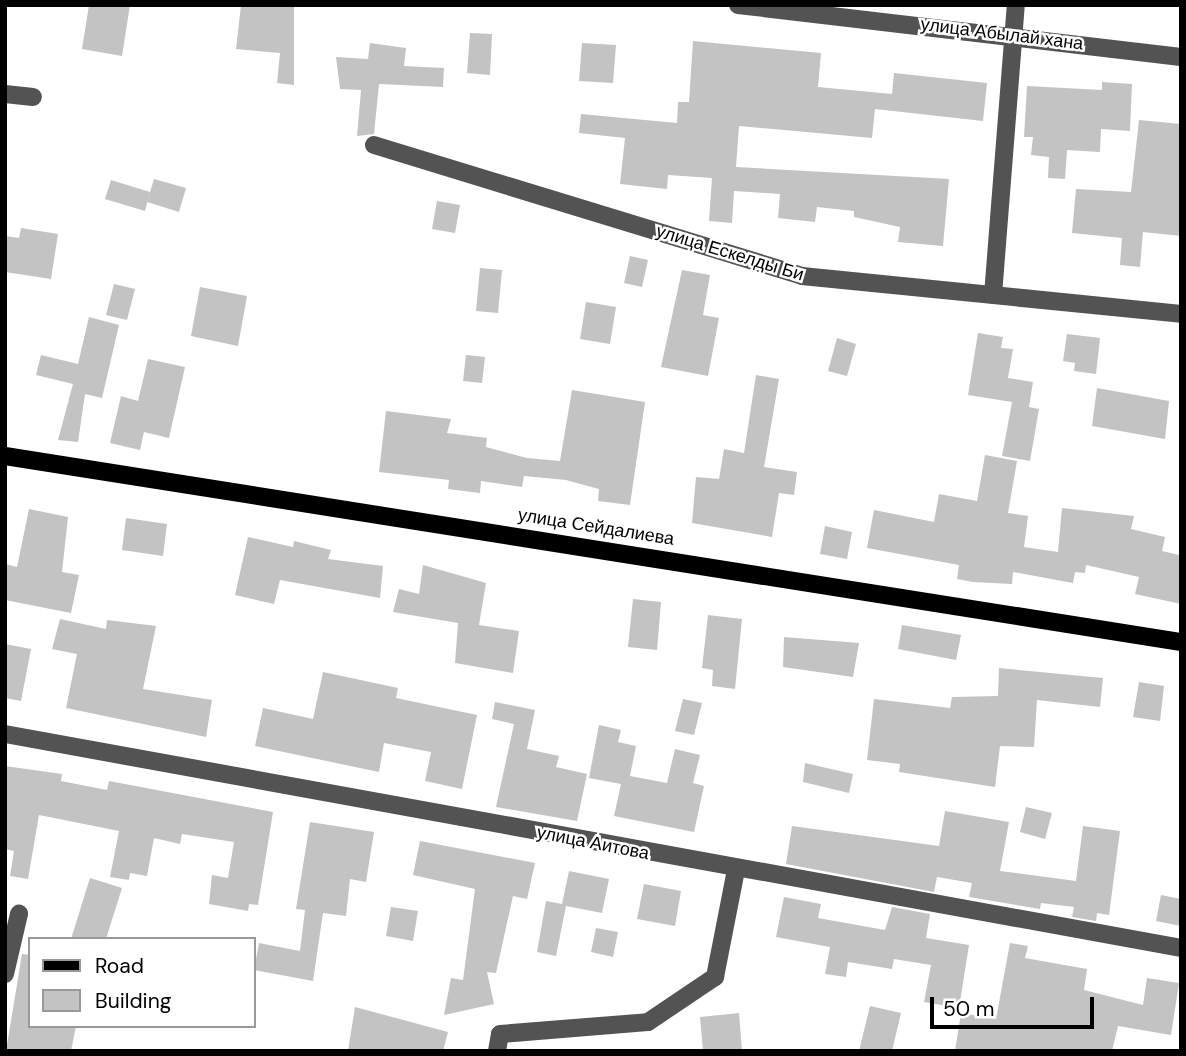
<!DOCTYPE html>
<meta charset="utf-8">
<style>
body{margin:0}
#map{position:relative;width:1186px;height:1056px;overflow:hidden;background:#fff;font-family:"DM Sans",sans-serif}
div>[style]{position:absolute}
.building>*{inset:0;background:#c3c3c3}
.minor>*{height:18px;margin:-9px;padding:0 9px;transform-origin:9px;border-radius:9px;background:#535353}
.major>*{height:18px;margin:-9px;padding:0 9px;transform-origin:9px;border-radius:9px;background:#000}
span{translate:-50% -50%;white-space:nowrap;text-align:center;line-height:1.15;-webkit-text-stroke:5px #fff;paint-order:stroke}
.street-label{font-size:18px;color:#000}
.frame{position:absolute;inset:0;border:7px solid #000;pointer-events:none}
.legend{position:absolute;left:28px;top:937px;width:228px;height:91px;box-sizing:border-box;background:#fff;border:2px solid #999;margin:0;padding:9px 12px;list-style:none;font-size:21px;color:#000}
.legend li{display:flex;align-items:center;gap:14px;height:35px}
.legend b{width:35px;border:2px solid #999}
.scale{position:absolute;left:930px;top:997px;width:164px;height:32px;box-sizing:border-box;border:4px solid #000;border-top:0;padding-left:9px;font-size:21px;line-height:24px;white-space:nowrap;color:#000;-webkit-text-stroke:5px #fff;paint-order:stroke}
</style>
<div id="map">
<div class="building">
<div style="clip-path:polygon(89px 5px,130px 5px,122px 56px,82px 49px)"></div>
<div style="clip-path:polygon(241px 5px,294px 5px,294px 85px,277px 83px,280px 53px,236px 49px)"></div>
<div style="clip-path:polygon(470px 33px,492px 34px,490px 75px,467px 73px)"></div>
<div style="clip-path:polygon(693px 41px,821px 53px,818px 87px,892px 94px,894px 73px,987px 83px,983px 121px,875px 109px,872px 138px,739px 126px,736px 167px,949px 179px,943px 246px,898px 242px,900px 227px,854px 217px,854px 211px,817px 207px,815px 222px,778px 218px,780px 194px,734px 191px,732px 223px,709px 221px,712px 178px,668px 175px,667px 189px,620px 184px,625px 138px,579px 133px,581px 114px,677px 123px,678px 102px,689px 102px)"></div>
<div style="clip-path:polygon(370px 43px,406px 48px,404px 66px,444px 68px,443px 87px,379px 84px,374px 134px,357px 136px,361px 90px,340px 89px,336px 57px,368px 59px)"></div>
<div style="clip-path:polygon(582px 43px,616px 45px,613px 83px,579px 81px)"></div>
<div style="clip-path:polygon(1102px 82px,1132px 84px,1130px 131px,1101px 129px,1100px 152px,1067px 150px,1065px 179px,1048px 178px,1049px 157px,1031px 155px,1033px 137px,1024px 137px,1027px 86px,1102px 90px)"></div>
<div style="clip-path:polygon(1139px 120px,1181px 124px,1181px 236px,1143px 232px,1140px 267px,1120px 265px,1122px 238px,1072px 233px,1076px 189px,1131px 192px)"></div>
<div style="clip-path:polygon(154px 179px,186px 188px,179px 212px,147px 202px)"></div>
<div style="clip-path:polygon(111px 180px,150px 192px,145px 211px,105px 199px)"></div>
<div style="clip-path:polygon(437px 201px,460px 205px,455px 233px,432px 229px)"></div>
<div style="clip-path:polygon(21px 228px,58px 234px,51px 279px,5px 272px,5px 236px,19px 238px)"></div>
<div style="clip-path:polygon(630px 256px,648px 260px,642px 287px,624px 283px)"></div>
<div style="clip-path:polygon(480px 268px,502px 270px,498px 313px,476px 311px)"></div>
<div style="clip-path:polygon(682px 270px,710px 275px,703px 315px,719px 318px,708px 376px,661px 367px)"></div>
<div style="clip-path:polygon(114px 284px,135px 289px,127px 320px,106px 315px)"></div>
<div style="clip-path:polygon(200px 287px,247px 296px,238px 346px,191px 336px)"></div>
<div style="clip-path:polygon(586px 302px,616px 307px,610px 344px,580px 339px)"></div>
<div style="clip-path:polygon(89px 317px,119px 325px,102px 398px,85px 394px,78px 442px,58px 440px,73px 384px,36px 375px,41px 355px,78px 364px)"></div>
<div style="clip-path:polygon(978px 333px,1003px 337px,1001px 348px,1013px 349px,1008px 378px,1033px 382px,1029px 407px,1039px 409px,1030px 461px,1002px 456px,1012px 402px,968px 395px)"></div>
<div style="clip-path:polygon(1067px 334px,1100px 338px,1096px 374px,1074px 371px,1075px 363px,1063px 361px)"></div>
<div style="clip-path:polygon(837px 338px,856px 344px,847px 376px,828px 371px)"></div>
<div style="clip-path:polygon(466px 355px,485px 357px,482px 383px,463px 381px)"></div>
<div style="clip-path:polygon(148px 359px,185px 367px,169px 438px,144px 432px,140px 450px,110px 443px,121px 396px,138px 401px)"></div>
<div style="clip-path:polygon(756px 375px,779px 379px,764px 467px,797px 472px,794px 495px,779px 493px,772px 537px,692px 523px,696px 477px,719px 479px,724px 449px,744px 453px)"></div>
<div style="clip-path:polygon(1097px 388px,1169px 401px,1165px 439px,1092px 426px)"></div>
<div style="clip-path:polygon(572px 390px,645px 402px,630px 505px,598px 501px,599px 489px,566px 480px,524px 476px,522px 487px,481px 481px,480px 493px,448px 489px,449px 480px,379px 472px,386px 411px,451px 419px,447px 433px,487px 438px,486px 447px,527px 458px,560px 461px)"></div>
<div style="clip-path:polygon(985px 455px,1017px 461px,1008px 513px,1028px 516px,1024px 547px,1058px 552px,1062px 508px,1134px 516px,1131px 529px,1165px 537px,1162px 551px,1179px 555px,1181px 604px,1135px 594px,1139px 577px,1086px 565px,1085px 573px,1075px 572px,1073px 583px,1013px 572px,1012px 584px,973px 582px,957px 579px,959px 565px,867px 548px,874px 510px,934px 522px,939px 494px,977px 501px)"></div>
<div style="clip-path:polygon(29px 509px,68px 517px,62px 572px,79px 575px,71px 613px,5px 600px,5px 564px,17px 567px)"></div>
<div style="clip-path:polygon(126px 518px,167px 524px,163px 556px,122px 550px)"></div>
<div style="clip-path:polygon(825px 526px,852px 532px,847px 559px,820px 554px)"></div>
<div style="clip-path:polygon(248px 537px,293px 547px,294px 541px,331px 550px,328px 559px,383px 566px,380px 598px,280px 580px,274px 604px,235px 595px)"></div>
<div style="clip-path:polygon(423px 565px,486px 583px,479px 625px,519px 631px,513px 673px,455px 663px,458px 623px,393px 612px,399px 589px,419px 594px)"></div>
<div style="clip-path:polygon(633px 599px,661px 602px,657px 650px,628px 647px)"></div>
<div style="clip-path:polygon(708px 615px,742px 619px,735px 689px,712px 686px,713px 670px,702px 668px)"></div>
<div style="clip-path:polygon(60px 619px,106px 629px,107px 620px,156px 626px,143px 689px,212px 700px,206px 737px,66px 708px,77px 654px,52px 649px)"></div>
<div style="clip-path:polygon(902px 625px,961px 635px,956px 660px,898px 649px)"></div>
<div style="clip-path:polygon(784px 637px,859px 643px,853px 677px,783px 667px)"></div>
<div style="clip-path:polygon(5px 644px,31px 649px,21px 701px,5px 698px)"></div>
<div style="clip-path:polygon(999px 668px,1103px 678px,1100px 707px,1037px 700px,1034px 747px,1000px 746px,995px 787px,899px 772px,900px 764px,867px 760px,874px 699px,950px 708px,952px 697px,998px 696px)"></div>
<div style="clip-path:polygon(323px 672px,398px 688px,396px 698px,477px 715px,462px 789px,425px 781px,431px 752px,384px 743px,379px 772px,255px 746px,263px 708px,313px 719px)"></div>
<div style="clip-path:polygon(1139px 682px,1164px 686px,1160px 721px,1133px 717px)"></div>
<div style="clip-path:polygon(683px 699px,702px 703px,694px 735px,675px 731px)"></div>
<div style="clip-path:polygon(495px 702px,535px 710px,527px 749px,559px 756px,556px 767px,587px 774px,577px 821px,496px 807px,514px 724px,492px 719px)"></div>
<div style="clip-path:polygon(599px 725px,621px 730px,618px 742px,636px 746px,630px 776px,667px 783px,675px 749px,700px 755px,693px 783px,704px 786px,694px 832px,614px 816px,621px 784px,589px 778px)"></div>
<div style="clip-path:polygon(805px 763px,853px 774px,849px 793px,803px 782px)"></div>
<div style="clip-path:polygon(5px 766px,62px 774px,61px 781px,107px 790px,109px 781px,273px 812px,258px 905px,249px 904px,248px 911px,209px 904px,212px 875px,228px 878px,234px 842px,182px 834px,180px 844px,154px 838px,147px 876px,130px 873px,129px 880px,110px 877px,119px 831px,39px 815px,28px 879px,10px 876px,14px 851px,5px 849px)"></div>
<div style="clip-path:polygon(1026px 807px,1052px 813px,1045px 839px,1020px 832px)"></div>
<div style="clip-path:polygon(945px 811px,1009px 822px,1000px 871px,1076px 881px,1083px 826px,1120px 831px,1109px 915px,1097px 913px,1096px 921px,1072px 917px,1074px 907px,1041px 903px,1040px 909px,969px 897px,972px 883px,937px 877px,934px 892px,786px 864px,792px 826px,939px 846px)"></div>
<div style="clip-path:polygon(310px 822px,374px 832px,366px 882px,350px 879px,346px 916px,323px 913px,313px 981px,254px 970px,259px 943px,300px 951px,305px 910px,296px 909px)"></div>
<div style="clip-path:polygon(420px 841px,535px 863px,527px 899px,513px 896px,496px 973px,487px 972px,494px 1004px,444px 1015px,451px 978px,463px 980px,475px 889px,413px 875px)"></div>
<div style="clip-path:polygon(569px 871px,609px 879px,602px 913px,566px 906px,556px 956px,537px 952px,546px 901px,562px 904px)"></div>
<div style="clip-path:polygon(90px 878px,122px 888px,106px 939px,71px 939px)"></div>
<div style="clip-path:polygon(644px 884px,681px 891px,675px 926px,637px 919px)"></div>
<div style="clip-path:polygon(1161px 895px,1181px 899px,1181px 926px,1156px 921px)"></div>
<div style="clip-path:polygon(784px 897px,821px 904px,818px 918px,885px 930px,892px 907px,930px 914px,926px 938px,969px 945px,959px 1008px,924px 1002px,931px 965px,894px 959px,892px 969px,848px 962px,846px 977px,825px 974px,830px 947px,776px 937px)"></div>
<div style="clip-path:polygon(391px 907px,418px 911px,413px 941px,386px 936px)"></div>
<div style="clip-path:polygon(596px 928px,618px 932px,613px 957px,591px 952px)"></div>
<div style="clip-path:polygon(1010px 943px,1028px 946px,1025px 958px,1087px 969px,1084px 990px,1143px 1005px,1147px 978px,1179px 983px,1171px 1035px,1118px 1026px,1112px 1051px,955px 1051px,961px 1013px,996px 1019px)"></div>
<div style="clip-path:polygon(22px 954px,30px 955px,30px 1026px,76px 1026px,71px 1051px,6px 1051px)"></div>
<div style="clip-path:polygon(870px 1006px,901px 1013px,892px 1051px,859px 1051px)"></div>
<div style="clip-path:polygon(355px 1007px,448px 1032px,443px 1051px,348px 1051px)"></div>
<div style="clip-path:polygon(739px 1013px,742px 1051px,703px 1051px,700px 1017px)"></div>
</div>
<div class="minor">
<div style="left:738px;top:5px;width:446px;rotate:6.7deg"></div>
<div style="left:5px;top:94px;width:28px;rotate:6deg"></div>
<div style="left:374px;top:145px;width:448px;rotate:17deg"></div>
<div style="left:802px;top:276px;width:381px;rotate:5.7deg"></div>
<div style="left:993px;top:295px;width:291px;rotate:-85.5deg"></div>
<div style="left:5px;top:734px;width:1195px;rotate:10.31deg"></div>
<div style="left:5px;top:974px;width:62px;rotate:-76.9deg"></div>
<div style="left:497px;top:1051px;width:17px;rotate:-80deg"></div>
<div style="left:500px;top:1034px;width:148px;rotate:-4.6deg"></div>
<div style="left:648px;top:1022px;width:81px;rotate:-33.9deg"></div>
<div style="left:715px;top:977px;width:109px;rotate:-78.9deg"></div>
</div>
<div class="major">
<div style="left:5px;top:456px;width:1191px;rotate:8.99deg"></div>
</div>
<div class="street-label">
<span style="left:1002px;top:34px;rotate:7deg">улица Абылай хана</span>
<span style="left:730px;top:253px;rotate:17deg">улица Ескелды Би</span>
<span style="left:596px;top:527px;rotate:9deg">улица Сейдалиева</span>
<span style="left:593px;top:843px;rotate:11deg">улица Аитова</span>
</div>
<div class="frame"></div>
<ul class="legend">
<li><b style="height:9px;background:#000"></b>Road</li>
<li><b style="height:19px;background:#c3c3c3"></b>Building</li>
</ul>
<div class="scale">50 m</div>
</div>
